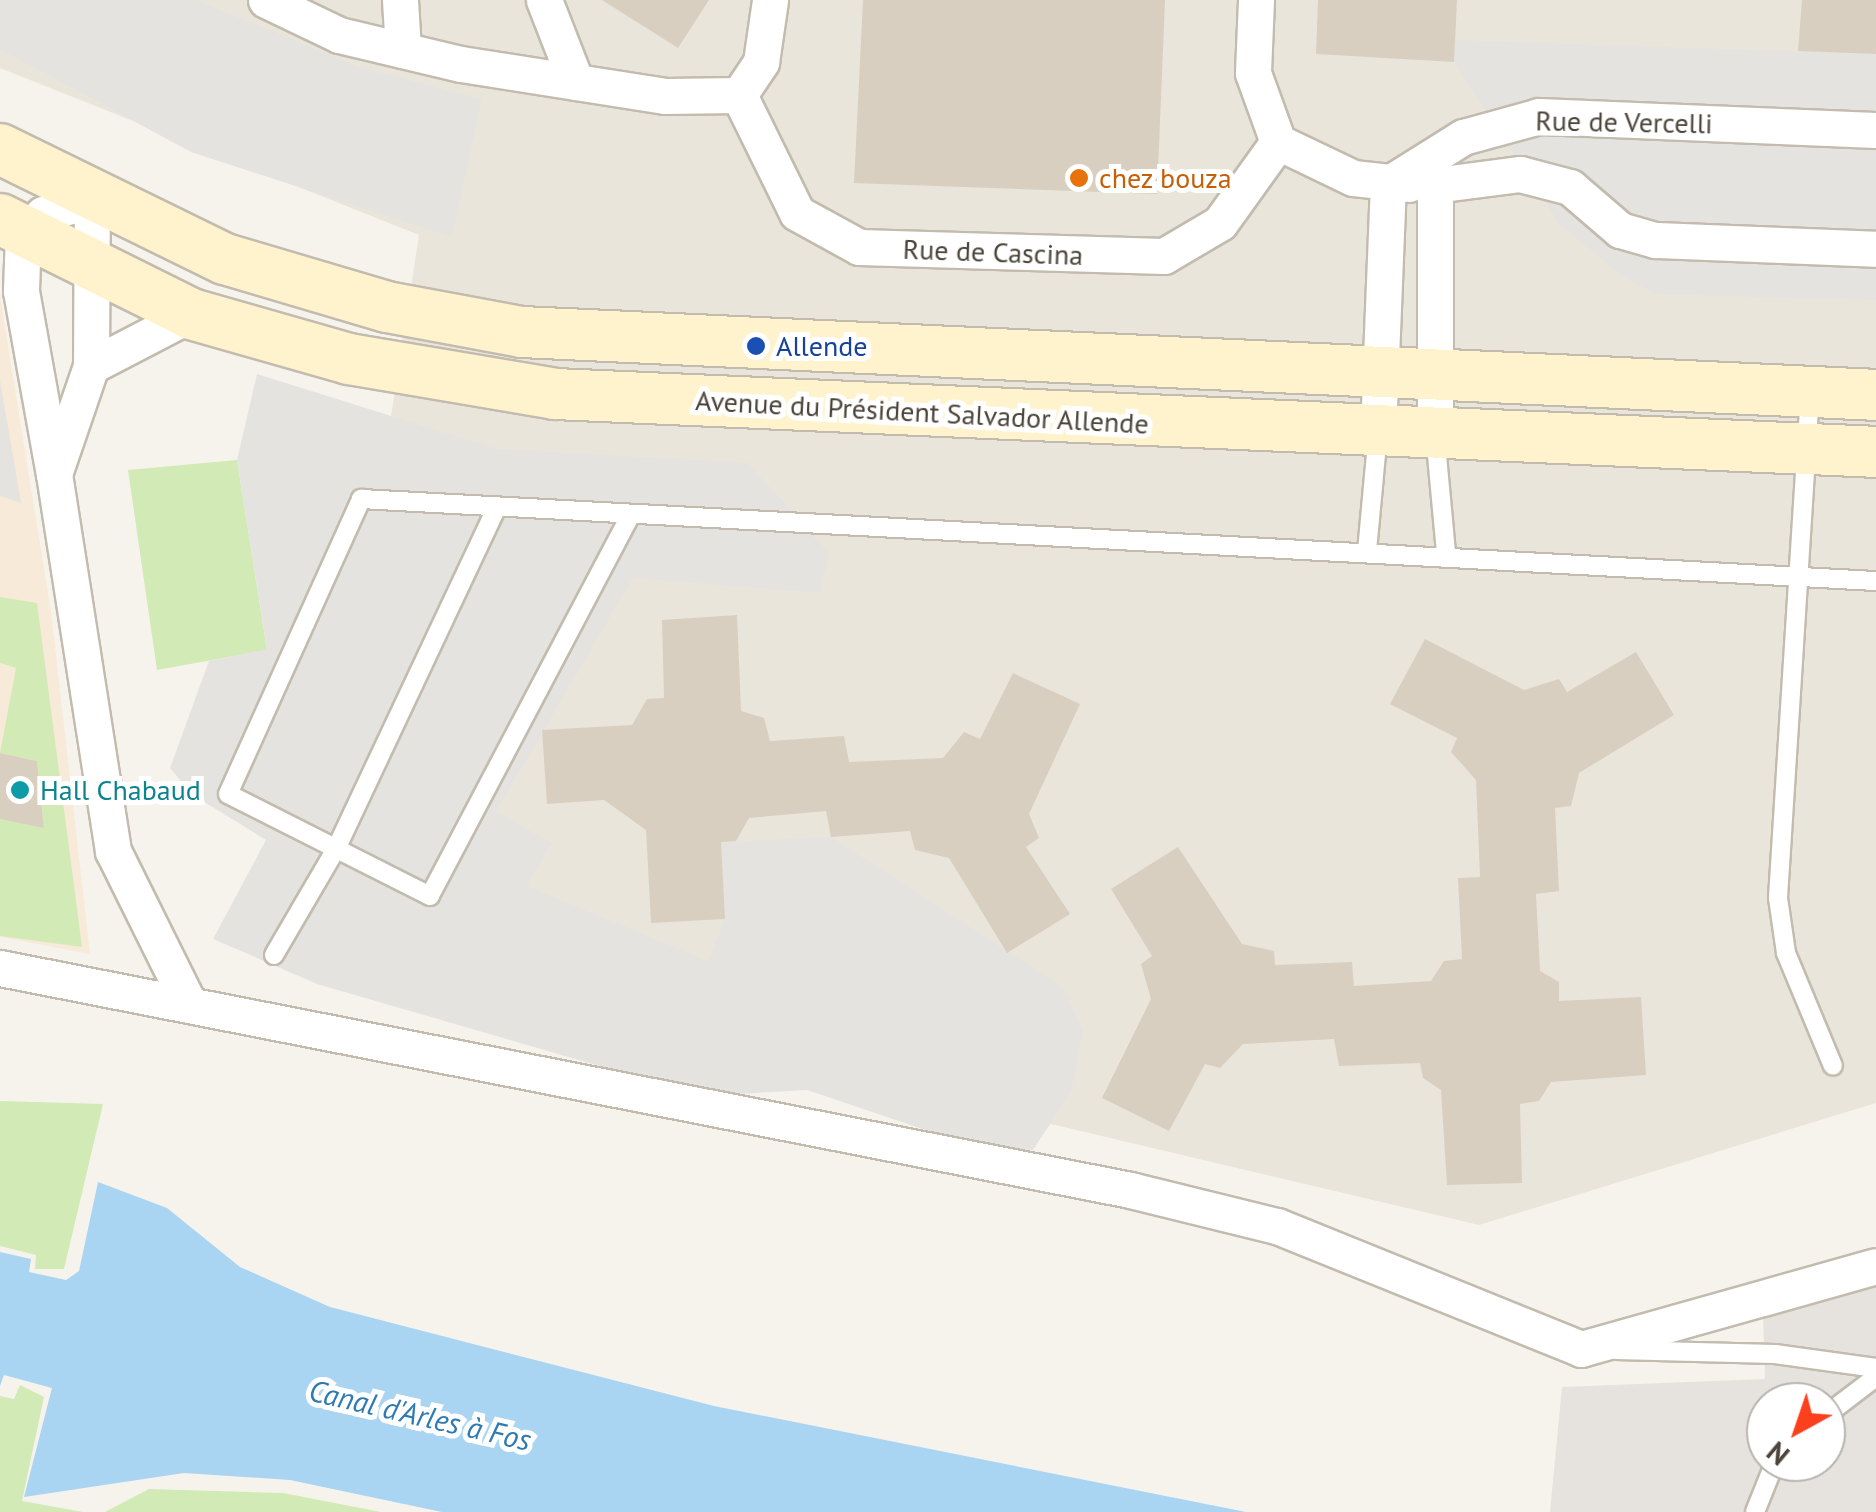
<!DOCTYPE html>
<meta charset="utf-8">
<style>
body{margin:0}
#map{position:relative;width:1876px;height:1512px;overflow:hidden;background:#f6f3ec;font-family:"PT Sans",sans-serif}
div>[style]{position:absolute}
.residential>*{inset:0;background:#eae5da}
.commercial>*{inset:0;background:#f7ead8}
.industrial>*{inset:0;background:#e6e2dd}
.green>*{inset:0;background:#d2eab5}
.parking>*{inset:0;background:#e5e3e0}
.water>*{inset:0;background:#a9d4f2}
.building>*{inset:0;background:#d8cfc1}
.roads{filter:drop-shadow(2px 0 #c2bbae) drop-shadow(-2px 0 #c2bbae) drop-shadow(0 2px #c2bbae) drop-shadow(0 -2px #c2bbae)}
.lane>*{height:18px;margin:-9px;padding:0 9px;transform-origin:9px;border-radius:9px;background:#fff}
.street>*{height:35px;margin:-17.5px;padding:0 17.5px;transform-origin:17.5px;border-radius:17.5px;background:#fff}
.secondary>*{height:50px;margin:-25px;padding:0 25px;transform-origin:25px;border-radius:25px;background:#fff3cd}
.dots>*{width:28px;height:28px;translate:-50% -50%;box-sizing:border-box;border:5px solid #fff;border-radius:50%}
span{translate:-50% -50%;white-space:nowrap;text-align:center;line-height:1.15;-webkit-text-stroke:10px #fff;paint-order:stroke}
.street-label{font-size:28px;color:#4b4439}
.food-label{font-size:28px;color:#c56008}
.left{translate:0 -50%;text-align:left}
.transit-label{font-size:28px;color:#164399}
.culture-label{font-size:28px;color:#0d838f}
.water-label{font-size:30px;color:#2e7ab2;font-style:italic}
.north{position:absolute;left:1746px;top:1382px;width:100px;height:100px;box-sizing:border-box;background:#fff;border:2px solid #b7b4b0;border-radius:50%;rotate:220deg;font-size:28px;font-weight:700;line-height:40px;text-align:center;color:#4b4439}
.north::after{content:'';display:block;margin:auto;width:35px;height:45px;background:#fc3f1d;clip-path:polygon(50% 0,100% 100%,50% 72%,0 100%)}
</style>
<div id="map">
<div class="residential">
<div style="clip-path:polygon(0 0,1876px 0,1876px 1103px,1479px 1225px,309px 949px,419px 235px,0 68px)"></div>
</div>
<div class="commercial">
<div style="clip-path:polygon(0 297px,51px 612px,90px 954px,0 937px)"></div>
</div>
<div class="industrial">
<div style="clip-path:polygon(evenodd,1876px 1282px,1876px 1512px,1550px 1512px,1562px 1387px,1765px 1379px,1763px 1314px,1876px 1282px,1766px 1402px,1826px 1402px,1826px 1462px,1766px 1462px,1766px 1402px)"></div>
</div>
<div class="green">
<div style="clip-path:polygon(237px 460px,267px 650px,157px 670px,128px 470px)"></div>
<div style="clip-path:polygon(0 597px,37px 603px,82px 947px,0 936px,0 819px,44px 827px,37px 761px,0 753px,16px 668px,0 663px)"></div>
<div style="clip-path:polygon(0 1101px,103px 1104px,64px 1269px,35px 1269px,36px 1255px,0 1246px)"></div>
<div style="clip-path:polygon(20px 1385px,44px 1397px,22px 1501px,83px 1512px,0 1512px,0 1396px,14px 1399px)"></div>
<div style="clip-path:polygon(149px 1489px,283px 1493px,381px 1512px,105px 1512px)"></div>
</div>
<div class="parking">
<div style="clip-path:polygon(0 0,196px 0,362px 68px,482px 99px,452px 237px,191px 152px,0 49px)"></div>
<div style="clip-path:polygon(1455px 40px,1876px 54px,1876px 300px,1656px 294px,1621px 275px,1560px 225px,1454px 62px)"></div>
<div style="clip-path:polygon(257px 374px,497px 449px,748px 463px,829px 553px,820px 593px,633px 578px,496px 812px,552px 843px,527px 886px,708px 961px,725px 919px,721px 842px,831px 837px,1063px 987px,1083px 1031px,1071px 1092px,1033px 1150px,979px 1148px,807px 1090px,703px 1096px,317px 984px,213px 939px,266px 840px,193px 795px,170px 768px,209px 661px,267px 649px,237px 460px)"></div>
<div style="clip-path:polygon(0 380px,21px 503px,0 496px)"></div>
</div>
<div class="water">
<div style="clip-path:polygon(98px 1182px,167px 1208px,240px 1267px,330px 1307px,714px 1406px,1246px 1512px,442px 1512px,290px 1480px,184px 1473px,24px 1497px,52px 1388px,4px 1375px,0 1386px,0 1252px,31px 1259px,29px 1272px,66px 1280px,79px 1271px)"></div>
</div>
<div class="building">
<div style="clip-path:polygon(602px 0,709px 0,678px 48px)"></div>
<div style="clip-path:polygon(863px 0,1165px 0,1157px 194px,854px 183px)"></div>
<div style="clip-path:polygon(1318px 0,1457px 0,1454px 62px,1316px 54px)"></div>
<div style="clip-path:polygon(1802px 0,1876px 0,1876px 54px,1798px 51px)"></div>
<div style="clip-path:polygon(737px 615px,741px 711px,764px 718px,770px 741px,844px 736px,849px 762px,943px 758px,964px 732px,980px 739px,1013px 673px,1080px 704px,1029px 814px,1039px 838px,1026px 847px,1070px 914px,1007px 953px,949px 858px,915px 850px,910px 831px,831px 837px,826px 811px,749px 818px,736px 841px,721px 842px,725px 919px,651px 923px,646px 830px,604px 800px,547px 804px,542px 730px,632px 725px,647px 699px,664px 698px,662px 620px)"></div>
<div style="clip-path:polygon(1425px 639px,1524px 690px,1559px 679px,1567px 692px,1636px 652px,1674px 715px,1579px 773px,1571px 806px,1555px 808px,1559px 891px,1536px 894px,1540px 971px,1559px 982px,1559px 1001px,1641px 997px,1646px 1075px,1551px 1082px,1539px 1101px,1520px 1104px,1522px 1183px,1447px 1185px,1441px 1090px,1423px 1078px,1420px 1063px,1339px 1066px,1334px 1039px,1243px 1044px,1220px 1068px,1205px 1064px,1169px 1131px,1102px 1098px,1151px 999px,1141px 964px,1152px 956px,1111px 889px,1178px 847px,1242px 944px,1274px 951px,1275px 965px,1352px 962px,1354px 986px,1431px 981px,1444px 961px,1462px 959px,1458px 878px,1480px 877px,1476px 780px,1451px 752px,1457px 738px,1390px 704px)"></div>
<div style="clip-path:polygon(0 753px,37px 761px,44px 828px,0 819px)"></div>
</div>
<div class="roads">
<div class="lane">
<div style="left:1810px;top:393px;width:506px;rotate:93.63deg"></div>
<div style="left:1778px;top:898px;width:56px;rotate:81.7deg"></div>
<div style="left:1786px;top:953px;width:122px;rotate:67.4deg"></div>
<div style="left:1435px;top:434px;width:120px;rotate:84.7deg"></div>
<div style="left:629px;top:518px;width:427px;rotate:117.8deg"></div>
<div style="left:430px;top:896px;width:226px;rotate:-153.2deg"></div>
<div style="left:228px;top:794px;width:324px;rotate:-65.7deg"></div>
<div style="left:361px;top:499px;width:1517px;rotate:3.1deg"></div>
<div style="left:1367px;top:551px;width:120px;rotate:-84.7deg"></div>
<div style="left:274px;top:955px;width:123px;rotate:-59.7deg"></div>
<div style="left:336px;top:849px;width:374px;rotate:-64.8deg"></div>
<div style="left:1616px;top:1350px;width:159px;rotate:1.4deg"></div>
<div style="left:1775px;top:1354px;width:102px;rotate:7.9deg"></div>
<div style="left:1826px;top:1415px;width:63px;rotate:-37.2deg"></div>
<div style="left:1755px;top:1512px;width:54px;rotate:-68.2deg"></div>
</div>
<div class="street">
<div style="left:266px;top:0;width:81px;rotate:25.6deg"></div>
<div style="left:339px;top:35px;width:125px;rotate:13.4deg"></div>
<div style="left:461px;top:64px;width:206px;rotate:8.9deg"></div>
<div style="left:665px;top:96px;width:74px;rotate:-0.8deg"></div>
<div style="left:400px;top:0;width:50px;rotate:86.6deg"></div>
<div style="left:544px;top:0;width:88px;rotate:68.7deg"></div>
<div style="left:1256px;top:0;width:73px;rotate:92.4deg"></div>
<div style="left:1253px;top:73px;width:73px;rotate:70.1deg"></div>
<div style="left:739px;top:95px;width:131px;rotate:63.8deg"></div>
<div style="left:797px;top:213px;width:71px;rotate:28.7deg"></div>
<div style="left:859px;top:247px;width:305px;rotate:1.7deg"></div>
<div style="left:1164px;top:256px;width:65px;rotate:-30.5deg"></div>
<div style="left:1220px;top:223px;width:100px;rotate:-54.4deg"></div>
<div style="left:739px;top:95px;width:40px;rotate:-56deg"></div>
<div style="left:761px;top:62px;width:63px;rotate:-81.7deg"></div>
<div style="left:1278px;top:142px;width:83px;rotate:25.6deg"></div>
<div style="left:1353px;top:178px;width:56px;rotate:6.1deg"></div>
<div style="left:91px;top:366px;width:166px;rotate:-89.7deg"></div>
<div style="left:92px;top:200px;width:51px;rotate:164.1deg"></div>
<div style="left:43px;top:214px;width:28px;rotate:136deg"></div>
<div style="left:23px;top:233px;width:58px;rotate:92deg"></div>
<div style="left:21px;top:291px;width:186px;rotate:79.8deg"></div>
<div style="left:54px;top:474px;width:114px;rotate:-71.1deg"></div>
<div style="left:91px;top:366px;width:113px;rotate:-27.5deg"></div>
<div style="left:1378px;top:432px;width:248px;rotate:-87.7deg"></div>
<div style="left:1388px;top:184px;width:89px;rotate:-32.1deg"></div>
<div style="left:1463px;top:137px;width:79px;rotate:-15.4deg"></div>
<div style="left:1539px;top:116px;width:337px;rotate:2.4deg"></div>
<div style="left:1435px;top:433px;width:248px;rotate:-90deg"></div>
<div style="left:1435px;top:185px;width:86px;rotate:-7.4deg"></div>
<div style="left:1520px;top:174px;width:52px;rotate:14.6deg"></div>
<div style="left:1570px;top:187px;width:66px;rotate:40.7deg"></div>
<div style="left:1620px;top:230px;width:37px;rotate:16deg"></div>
<div style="left:1656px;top:240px;width:220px;rotate:2.3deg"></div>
<div style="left:54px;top:474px;width:382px;rotate:81.1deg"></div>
<div style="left:113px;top:851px;width:169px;rotate:63.6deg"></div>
<div style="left:0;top:968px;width:1152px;rotate:11.11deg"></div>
<div style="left:1130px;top:1190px;width:151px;rotate:13.8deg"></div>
<div style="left:1277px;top:1226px;width:328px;rotate:22deg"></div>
<div style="left:1581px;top:1349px;width:306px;rotate:-15.7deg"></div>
</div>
<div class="secondary">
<div style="left:0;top:149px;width:250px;rotate:26.1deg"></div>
<div style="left:225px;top:259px;width:169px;rotate:16.5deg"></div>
<div style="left:387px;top:307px;width:137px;rotate:10.5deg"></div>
<div style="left:522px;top:332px;width:1355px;rotate:2.66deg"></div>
<div style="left:0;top:219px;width:213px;rotate:26.4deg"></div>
<div style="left:191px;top:314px;width:164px;rotate:15.9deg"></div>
<div style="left:349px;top:359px;width:209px;rotate:9.6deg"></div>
<div style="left:555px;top:394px;width:1322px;rotate:2.51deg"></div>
</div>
</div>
<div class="dots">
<div style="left:1079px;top:178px;background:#e8710a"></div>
<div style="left:756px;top:346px;background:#1a4fb4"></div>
<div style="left:20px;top:790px;background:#0f9aa8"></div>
</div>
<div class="street-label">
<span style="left:1624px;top:122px;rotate:1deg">Rue de Vercelli</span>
<span style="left:993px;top:252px;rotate:2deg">Rue de Cascina</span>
<span style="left:922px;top:412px;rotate:3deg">Avenue du Président Salvador Allende</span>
</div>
<div class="food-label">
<span class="left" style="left:1099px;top:178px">chez bouza</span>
</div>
<div class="transit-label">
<span class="left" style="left:776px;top:346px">Allende</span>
</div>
<div class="culture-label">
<span class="left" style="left:40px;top:790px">Hall Chabaud</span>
</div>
<div class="water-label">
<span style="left:420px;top:1415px;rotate:13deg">Canal d'Arles à Fos</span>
</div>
<div class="north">N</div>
</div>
